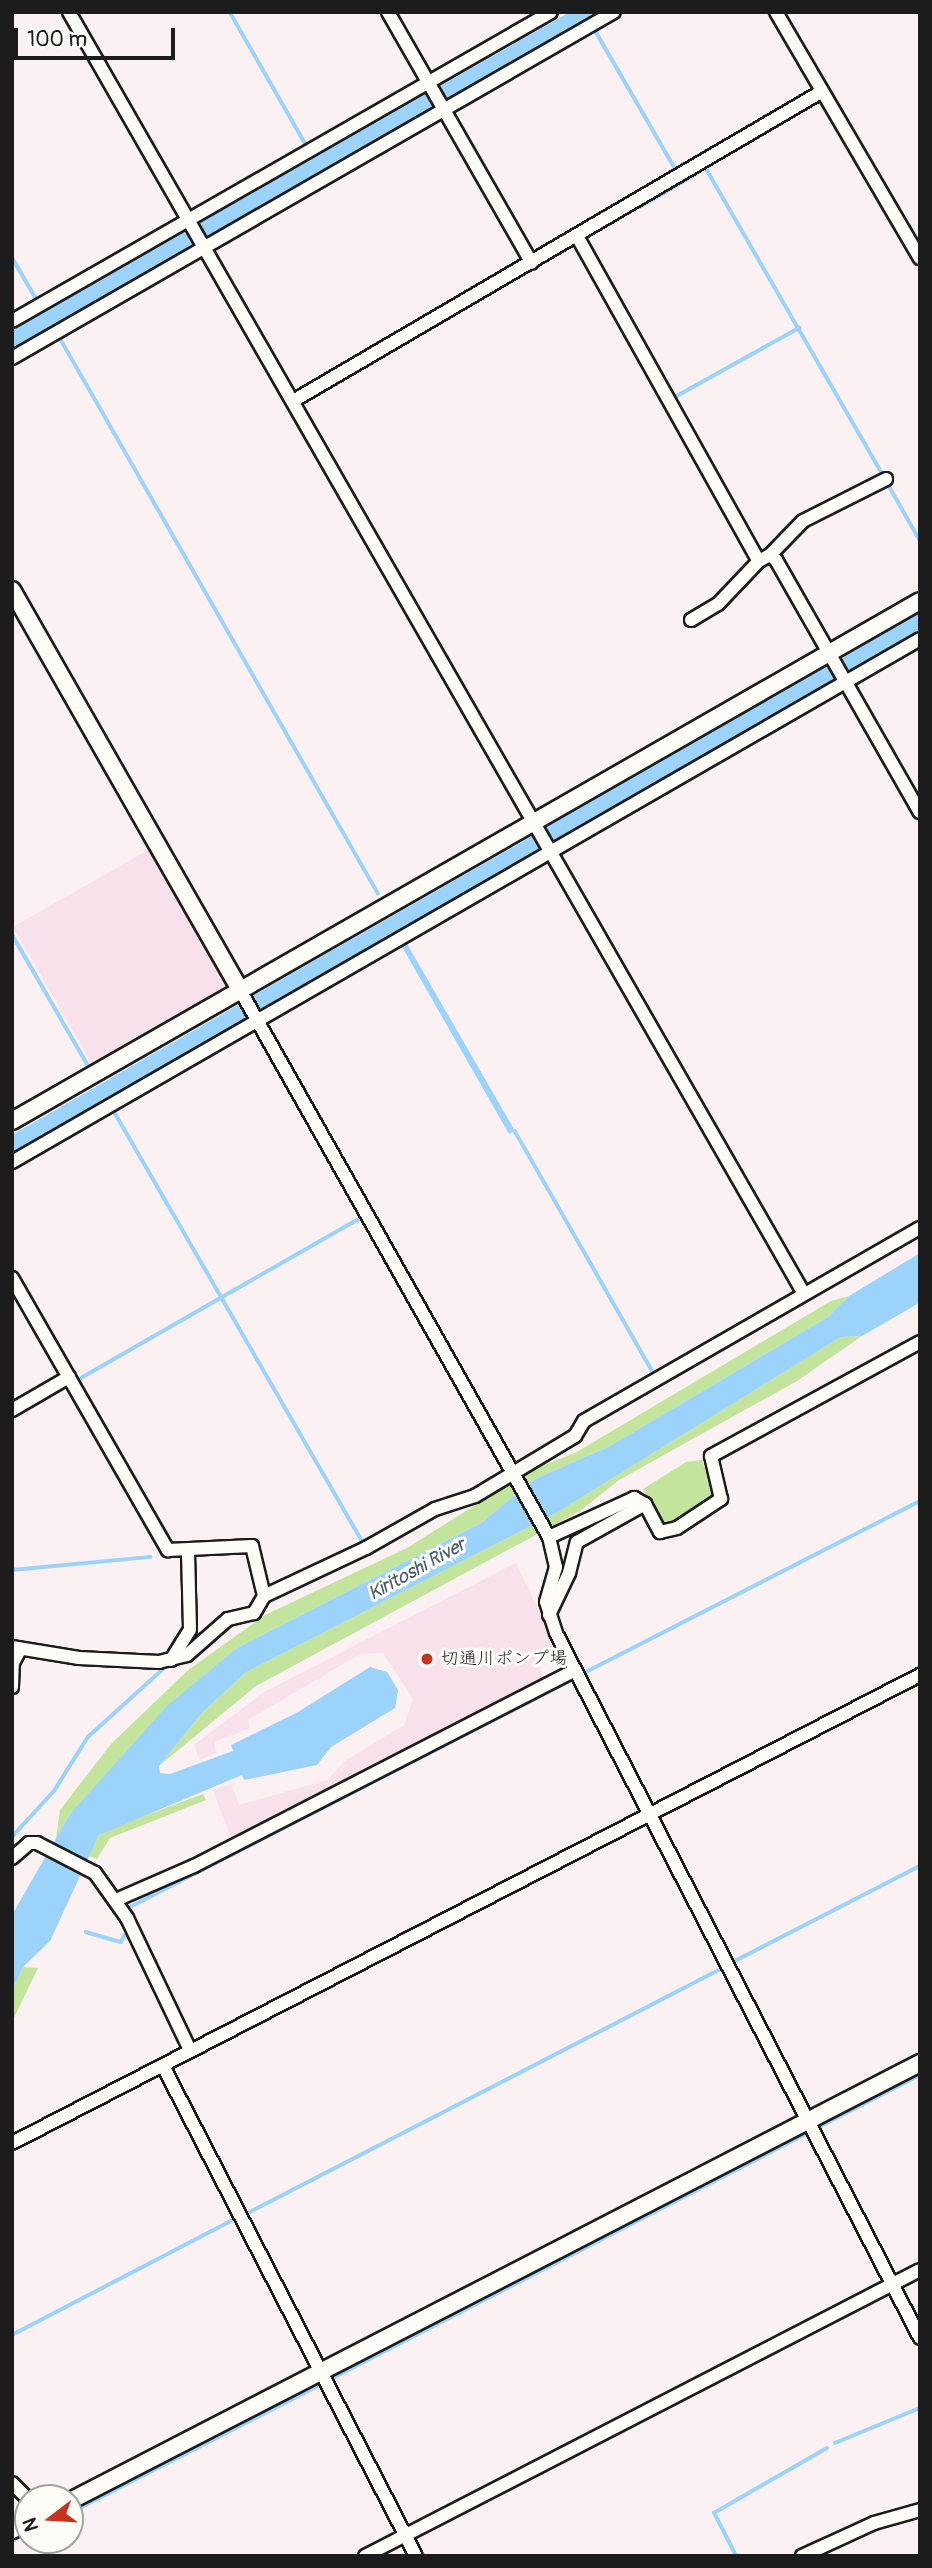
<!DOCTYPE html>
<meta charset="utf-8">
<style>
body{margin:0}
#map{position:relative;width:932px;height:2568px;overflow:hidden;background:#fbf0f2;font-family:Pangolin,"Klee One",sans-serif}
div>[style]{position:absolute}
.built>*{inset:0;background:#f8e1eb}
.green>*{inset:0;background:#c3e49c}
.water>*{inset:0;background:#9cd3fb}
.stream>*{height:3.5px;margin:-1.75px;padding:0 1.75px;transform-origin:1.75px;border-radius:1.75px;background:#9cd3fb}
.roads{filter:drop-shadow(2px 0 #1c1c1c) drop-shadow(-2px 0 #1c1c1c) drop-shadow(0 2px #1c1c1c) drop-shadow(0 -2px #1c1c1c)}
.street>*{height:12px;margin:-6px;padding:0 6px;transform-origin:6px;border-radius:6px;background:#fdfcf7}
.secondary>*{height:16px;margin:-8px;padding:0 8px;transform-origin:8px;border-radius:8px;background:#fdfcf7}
.dots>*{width:19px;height:19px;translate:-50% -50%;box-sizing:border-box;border:4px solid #fdfcf7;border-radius:50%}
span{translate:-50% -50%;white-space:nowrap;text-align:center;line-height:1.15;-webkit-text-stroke:6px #fdfcf7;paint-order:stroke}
.poi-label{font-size:18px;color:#1c1c1c}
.left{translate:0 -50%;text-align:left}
.water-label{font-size:19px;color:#495c6a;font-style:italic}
.frame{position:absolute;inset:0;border:14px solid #1c1c1c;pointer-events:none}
.north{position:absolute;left:14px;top:2484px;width:70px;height:70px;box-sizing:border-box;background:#fdfcf7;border:2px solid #a3a29f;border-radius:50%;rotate:253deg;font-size:19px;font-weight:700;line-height:28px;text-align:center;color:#1c1c1c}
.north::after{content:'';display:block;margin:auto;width:24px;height:32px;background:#c8321e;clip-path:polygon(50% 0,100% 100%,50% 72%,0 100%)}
.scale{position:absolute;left:14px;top:28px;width:161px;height:32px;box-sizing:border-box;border:4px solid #1c1c1c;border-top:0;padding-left:9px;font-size:21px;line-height:24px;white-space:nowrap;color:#1c1c1c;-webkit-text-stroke:5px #fdfcf7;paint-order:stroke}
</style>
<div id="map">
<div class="built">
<div style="clip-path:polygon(150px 849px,229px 987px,93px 1065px,13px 927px)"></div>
<div style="clip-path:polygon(516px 1563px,557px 1650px,539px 1665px,544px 1678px,231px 1838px,213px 1790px,231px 1784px,239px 1805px,327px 1780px,345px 1761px,404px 1725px,413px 1699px,383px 1653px,360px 1654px,248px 1720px,250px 1728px,214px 1742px,217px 1753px,200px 1760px,194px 1745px,264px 1692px)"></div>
</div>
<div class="green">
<div style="clip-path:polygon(849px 1296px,828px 1317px,610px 1446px,535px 1479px,481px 1523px,237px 1648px,70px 1814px,56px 1839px,60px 1810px,111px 1744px,187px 1671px,265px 1615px,407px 1548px,531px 1470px,575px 1453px,831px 1301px)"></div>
<div style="clip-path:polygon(862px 1336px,797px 1381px,619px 1480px,580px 1511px,256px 1686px,159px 1766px,202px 1713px,245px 1673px,558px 1512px,841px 1337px)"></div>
<div style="clip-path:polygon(702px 1460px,715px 1497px,673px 1524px,661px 1523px,643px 1489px,686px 1462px)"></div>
<div style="clip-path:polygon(203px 1794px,206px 1800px,110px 1838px,97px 1859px,89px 1856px,99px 1835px,112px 1828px)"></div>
<div style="clip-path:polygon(23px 1967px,38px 1968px,12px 2022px,12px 1991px)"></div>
</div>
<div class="water">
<div style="clip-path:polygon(570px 12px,604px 12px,448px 101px,445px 96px,432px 104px,434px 109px,209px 238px,206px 233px,194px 240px,195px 246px,12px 350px,12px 331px,187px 231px,191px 235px,203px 228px,200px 223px,426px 94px,429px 99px,443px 91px,440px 86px)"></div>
<div style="clip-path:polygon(920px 613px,920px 633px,555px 842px,552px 837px,539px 844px,542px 849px,260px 1011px,257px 1007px,246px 1013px,246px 1019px,12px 1153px,12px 1135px,238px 1005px,241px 1009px,253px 1002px,251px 997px,534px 835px,537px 839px,549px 832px,547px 827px)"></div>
<div style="clip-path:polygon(406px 942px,515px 1131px,509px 1134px,401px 945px)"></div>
<div style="clip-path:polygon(920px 1253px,920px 1302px,907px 1310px,862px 1336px,841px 1337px,558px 1512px,245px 1673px,202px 1713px,159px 1766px,160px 1773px,170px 1774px,233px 1751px,231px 1745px,298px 1712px,370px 1667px,387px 1672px,398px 1690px,395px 1708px,331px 1747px,317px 1765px,244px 1780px,242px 1775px,99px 1835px,50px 1941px,23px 1967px,12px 1991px,12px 1915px,70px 1814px,167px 1706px,237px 1648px,481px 1523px,535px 1479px,610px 1446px,828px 1317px,849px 1296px)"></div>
</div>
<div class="stream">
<div style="left:230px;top:12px;width:151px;rotate:60.2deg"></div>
<div style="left:595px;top:30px;width:162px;rotate:59.9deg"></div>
<div style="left:706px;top:168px;width:354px;rotate:60deg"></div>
<div style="left:640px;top:207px;width:65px;rotate:-30.5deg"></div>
<div style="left:12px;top:257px;width:50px;rotate:59.8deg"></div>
<div style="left:60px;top:338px;width:640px;rotate:60.19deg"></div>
<div style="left:675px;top:397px;width:142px;rotate:-29.1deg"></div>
<div style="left:888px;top:484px;width:64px;rotate:60.3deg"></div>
<div style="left:12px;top:934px;width:151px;rotate:59.9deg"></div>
<div style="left:114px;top:1111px;width:496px;rotate:60deg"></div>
<div style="left:515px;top:1131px;width:275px;rotate:60.2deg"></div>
<div style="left:81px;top:1378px;width:320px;rotate:-29.8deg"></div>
<div style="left:12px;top:1417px;width:57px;rotate:-29.2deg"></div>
<div style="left:12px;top:1570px;width:139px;rotate:-5.4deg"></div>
<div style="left:584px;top:1673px;width:377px;rotate:-27.1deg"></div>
<div style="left:12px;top:1837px;width:62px;rotate:-47.6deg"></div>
<div style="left:54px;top:1791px;width:64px;rotate:-57.8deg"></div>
<div style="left:88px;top:1737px;width:103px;rotate:-42.2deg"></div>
<div style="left:132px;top:1906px;width:497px;rotate:-27.2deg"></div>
<div style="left:86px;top:1932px;width:36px;rotate:16deg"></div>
<div style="left:121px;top:1942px;width:7px;rotate:-63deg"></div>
<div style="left:733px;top:1962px;width:210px;rotate:-27.2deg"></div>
<div style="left:817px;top:2128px;width:116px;rotate:-27.2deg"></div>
<div style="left:248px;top:2213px;width:532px;rotate:-27.29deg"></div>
<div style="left:12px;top:2335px;width:249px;rotate:-27.5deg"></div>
<div style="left:333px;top:2378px;width:532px;rotate:-27.29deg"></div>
<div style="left:835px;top:2443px;width:92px;rotate:-22.4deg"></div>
<div style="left:12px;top:2513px;width:9px;rotate:13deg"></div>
<div style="left:70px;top:2513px;width:281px;rotate:-27.1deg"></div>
<div style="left:12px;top:2541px;width:18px;rotate:-29deg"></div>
<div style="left:736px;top:2556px;width:48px;rotate:-117.1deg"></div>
<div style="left:714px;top:2513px;width:130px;rotate:-29.9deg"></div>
</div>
<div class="roads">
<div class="street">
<div style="left:69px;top:12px;width:1476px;rotate:60.17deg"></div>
<div style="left:388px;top:12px;width:289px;rotate:60.2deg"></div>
<div style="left:776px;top:12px;width:285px;rotate:59.7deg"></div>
<div style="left:577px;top:236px;width:372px;rotate:60.8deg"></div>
<div style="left:759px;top:561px;width:13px;rotate:-29deg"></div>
<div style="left:770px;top:555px;width:8px;rotate:40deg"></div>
<div style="left:776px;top:560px;width:290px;rotate:60.3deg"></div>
<div style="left:12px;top:321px;width:621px;rotate:-29.82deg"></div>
<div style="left:12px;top:358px;width:694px;rotate:-29.89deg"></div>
<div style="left:293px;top:401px;width:612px;rotate:-30.34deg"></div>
<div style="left:770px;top:555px;width:47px;rotate:-45.9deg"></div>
<div style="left:803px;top:521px;width:93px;rotate:-26.8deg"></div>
<div style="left:691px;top:620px;width:31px;rotate:-31deg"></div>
<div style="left:718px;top:604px;width:59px;rotate:-46.4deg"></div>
<div style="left:240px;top:990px;width:628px;rotate:60.54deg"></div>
<div style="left:549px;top:1537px;width:31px;rotate:77deg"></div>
<div style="left:556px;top:1567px;width:36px;rotate:106deg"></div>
<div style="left:546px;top:1602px;width:33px;rotate:72deg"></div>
<div style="left:556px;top:1633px;width:793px;rotate:62.69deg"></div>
<div style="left:12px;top:1162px;width:1048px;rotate:-29.94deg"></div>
<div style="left:12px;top:1278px;width:314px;rotate:60.2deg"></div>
<div style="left:168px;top:1550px;width:84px;rotate:-2.7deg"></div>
<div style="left:252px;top:1546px;width:51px;rotate:76.5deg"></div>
<div style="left:264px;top:1596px;width:20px;rotate:120deg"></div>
<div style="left:254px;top:1613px;width:27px;rotate:167deg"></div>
<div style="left:228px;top:1619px;width:55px;rotate:138.7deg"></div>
<div style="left:187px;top:1655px;width:29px;rotate:166deg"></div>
<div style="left:159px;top:1662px;width:80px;rotate:-177.1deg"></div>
<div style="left:79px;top:1658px;width:68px;rotate:-170.7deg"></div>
<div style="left:12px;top:1410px;width:66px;rotate:-30.1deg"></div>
<div style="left:549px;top:1537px;width:94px;rotate:-24.6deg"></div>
<div style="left:634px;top:1498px;width:13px;rotate:29deg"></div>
<div style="left:645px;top:1504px;width:32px;rotate:62deg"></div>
<div style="left:660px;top:1532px;width:17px;rotate:-13deg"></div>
<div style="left:677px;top:1528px;width:53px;rotate:-33.4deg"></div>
<div style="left:721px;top:1499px;width:44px;rotate:-103.1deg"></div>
<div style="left:711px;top:1456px;width:238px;rotate:-28.6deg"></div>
<div style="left:264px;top:1596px;width:113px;rotate:-25.2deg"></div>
<div style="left:366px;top:1548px;width:79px;rotate:-29.5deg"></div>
<div style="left:435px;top:1509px;width:42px;rotate:-18deg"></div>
<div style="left:475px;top:1496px;width:117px;rotate:-31deg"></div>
<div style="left:575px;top:1436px;width:17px;rotate:-59deg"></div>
<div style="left:584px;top:1421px;width:387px;rotate:-29.9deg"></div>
<div style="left:549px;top:1615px;width:47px;rotate:-64.5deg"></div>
<div style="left:569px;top:1573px;width:32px;rotate:-76deg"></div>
<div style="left:577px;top:1542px;width:78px;rotate:-29.2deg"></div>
<div style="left:171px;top:1660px;width:36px;rotate:-58deg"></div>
<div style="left:190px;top:1629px;width:79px;rotate:-91.5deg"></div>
<div style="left:12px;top:1687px;width:24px;rotate:-88deg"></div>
<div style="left:13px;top:1663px;width:15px;rotate:-62deg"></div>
<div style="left:12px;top:1858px;width:23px;rotate:-41deg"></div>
<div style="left:29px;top:1843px;width:8px"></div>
<div style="left:37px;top:1843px;width:65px;rotate:27.3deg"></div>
<div style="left:95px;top:1873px;width:55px;rotate:54.6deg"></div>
<div style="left:127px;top:1918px;width:146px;rotate:64.5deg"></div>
<div style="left:116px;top:1900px;width:85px;rotate:-23.6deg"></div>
<div style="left:194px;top:1866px;width:428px;rotate:-27.2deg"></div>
<div style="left:163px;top:2066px;width:551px;rotate:62.69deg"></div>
<div style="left:12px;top:2143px;width:1022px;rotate:-27.27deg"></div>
<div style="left:12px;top:2483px;width:23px;rotate:45deg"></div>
<div style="left:365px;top:2556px;width:624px;rotate:-27.26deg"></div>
<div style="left:802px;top:2556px;width:79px;rotate:-24.6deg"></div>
<div style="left:874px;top:2523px;width:48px;rotate:-15.8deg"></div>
</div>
<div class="secondary">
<div style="left:12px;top:590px;width:460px;rotate:60.3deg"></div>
<div style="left:12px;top:1121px;width:1046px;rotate:-29.8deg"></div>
<div style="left:70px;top:2501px;width:956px;rotate:-27.26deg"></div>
<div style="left:12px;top:2530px;width:18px;rotate:-27deg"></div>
</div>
</div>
<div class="dots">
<div style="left:427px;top:1659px;background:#c8321e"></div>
</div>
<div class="poi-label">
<span class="left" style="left:441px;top:1659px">切通川ポンプ場</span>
</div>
<div class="water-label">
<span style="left:417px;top:1570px;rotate:-29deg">Kiritoshi River</span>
</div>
<div class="frame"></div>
<div class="north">N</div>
<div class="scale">100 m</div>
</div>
